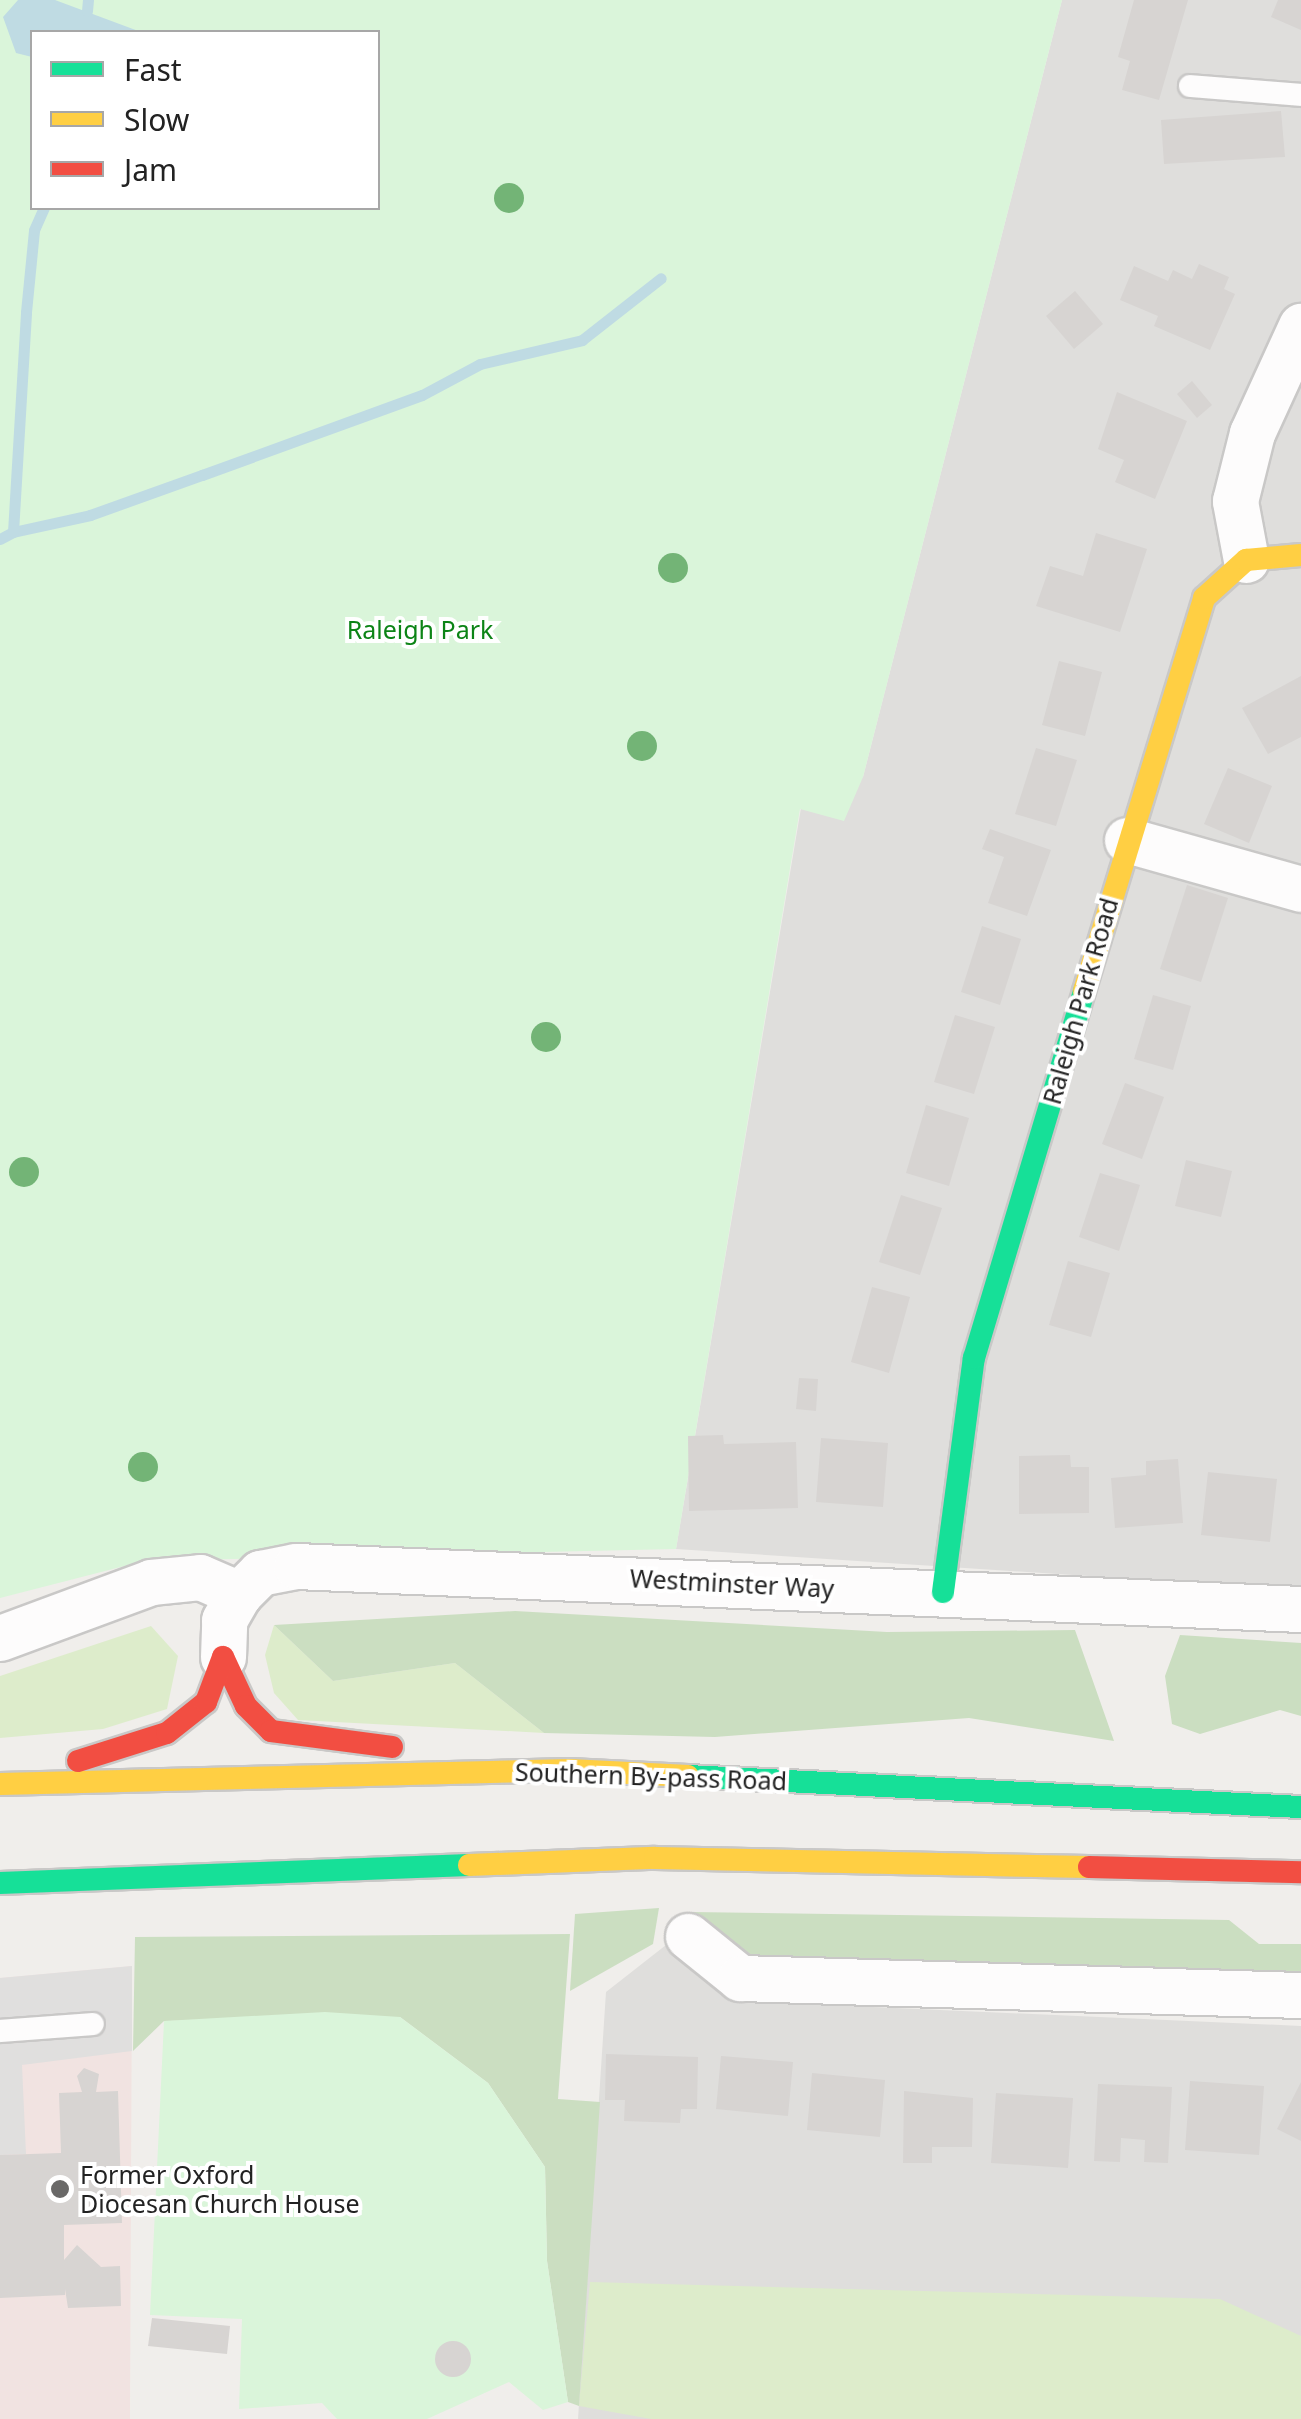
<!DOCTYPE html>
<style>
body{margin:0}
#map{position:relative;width:1301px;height:2419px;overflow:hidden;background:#f0eeeb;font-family:"Noto Sans",sans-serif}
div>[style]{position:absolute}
.residential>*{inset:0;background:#dfdedc}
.commercial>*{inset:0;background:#f1e3e1}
.grass>*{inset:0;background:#ddeccb}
.forest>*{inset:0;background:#cbdec1}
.park>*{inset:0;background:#daf5da}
.parking>*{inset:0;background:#e0dfde}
.water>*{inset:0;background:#bfdbe3}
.stream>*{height:11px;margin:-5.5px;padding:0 5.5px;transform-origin:5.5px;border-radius:5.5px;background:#bfdbe3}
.building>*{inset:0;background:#d7d4d2}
.round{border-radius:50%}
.roads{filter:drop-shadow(2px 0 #c9c8c7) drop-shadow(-2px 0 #c9c8c7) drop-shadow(0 2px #c9c8c7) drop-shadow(0 -2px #c9c8c7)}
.lane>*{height:22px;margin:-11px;padding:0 11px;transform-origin:11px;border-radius:11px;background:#fdfcfc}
.street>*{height:45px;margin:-22.5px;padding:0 22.5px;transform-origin:22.5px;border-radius:22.5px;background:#fdfcfc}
.fast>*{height:22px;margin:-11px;padding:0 11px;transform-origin:11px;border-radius:11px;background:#16e098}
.slow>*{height:22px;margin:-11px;padding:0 11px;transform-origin:11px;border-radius:11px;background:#ffcf43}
.jam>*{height:22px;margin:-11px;padding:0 11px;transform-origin:11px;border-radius:11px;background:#f24e42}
.trees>*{width:30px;height:30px;margin:-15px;border-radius:50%;background:#73b476}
.dots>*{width:28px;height:28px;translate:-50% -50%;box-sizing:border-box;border:5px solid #fff;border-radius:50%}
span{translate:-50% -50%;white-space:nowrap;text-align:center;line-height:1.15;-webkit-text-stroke:8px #fff;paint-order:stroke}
.park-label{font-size:25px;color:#0c8416}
.street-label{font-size:25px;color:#222}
.poi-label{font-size:25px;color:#222}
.left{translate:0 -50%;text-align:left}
.legend{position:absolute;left:30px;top:30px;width:350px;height:180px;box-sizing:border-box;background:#fff;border:2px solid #a7a7a7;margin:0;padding:12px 18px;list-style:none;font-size:30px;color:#222}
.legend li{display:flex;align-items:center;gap:20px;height:50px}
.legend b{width:50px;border:2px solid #a7a7a7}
</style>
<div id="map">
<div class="residential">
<div style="clip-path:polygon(1062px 0,1301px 0,1301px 1590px,676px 1549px,801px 808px,863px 777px)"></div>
<div style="clip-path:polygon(666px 1945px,740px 2001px,1301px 2026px,1301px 2419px,578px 2419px,606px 1992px)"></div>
</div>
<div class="commercial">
<div style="clip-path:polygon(132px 1966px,130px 2419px,0 2419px,0 1978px)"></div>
</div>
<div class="grass">
<div style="clip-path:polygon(274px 1625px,333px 1681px,455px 1663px,544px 1733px,298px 1720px,274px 1693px,265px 1655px)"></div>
<div style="clip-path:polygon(151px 1626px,178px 1656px,167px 1709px,103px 1729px,0 1738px,0 1676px)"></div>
<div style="clip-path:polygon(590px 2282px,1220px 2299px,1301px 2336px,1301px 2419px,651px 2419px,579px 2406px)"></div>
</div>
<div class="forest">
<div style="clip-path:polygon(515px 1611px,887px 1632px,1075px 1630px,1114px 1741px,969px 1718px,715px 1737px,544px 1733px,455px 1663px,333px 1681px,274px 1625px)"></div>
<div style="clip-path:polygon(1180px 1635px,1301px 1643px,1301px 1716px,1280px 1710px,1200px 1734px,1172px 1724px,1165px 1676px)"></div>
<div style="clip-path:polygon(659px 1908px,653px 1944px,570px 1991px,575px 1914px)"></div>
<div style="clip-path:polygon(691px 1912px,1229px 1920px,1259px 1944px,1301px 1944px,1301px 1990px,751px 1971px,705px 1940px)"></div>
<div style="clip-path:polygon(570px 1934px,558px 2099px,600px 2102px,579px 2406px,568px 2402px,547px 2261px,545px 2167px,488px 2083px,400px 2017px,164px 2021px,133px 2051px,135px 1937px)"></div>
</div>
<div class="park">
<div style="clip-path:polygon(evenodd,0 0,1062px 0,863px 777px,844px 821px,800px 809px,676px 1549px,144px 1561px,0 1598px,0 0,32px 32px,378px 32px,378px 208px,32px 208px,32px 32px)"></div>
<div style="clip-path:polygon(325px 2012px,400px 2017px,488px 2083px,545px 2167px,547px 2261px,568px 2402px,543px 2410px,509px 2382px,427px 2419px,337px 2419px,322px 2403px,239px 2409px,242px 2319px,150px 2315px,164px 2021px)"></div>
</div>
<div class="parking">
<div style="clip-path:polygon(132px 1966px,132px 2051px,22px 2065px,26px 2154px,0 2155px,0 1978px)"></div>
</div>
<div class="water">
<div style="clip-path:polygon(18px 0,55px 0,141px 32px,32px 32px,32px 57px,16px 53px,3px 17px)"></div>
</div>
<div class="stream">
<div style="left:87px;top:11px;width:11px;rotate:-85deg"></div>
<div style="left:13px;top:532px;width:79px;rotate:-12.4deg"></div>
<div style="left:90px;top:515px;width:119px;rotate:-19.7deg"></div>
<div style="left:202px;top:475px;width:234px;rotate:-20deg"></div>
<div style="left:422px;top:395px;width:66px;rotate:-28.1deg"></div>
<div style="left:480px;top:364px;width:105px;rotate:-13.2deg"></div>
<div style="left:582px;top:340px;width:100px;rotate:-38.1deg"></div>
<div style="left:0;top:539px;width:15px;rotate:-28deg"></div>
<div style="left:13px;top:532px;width:220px;rotate:-86.6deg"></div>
<div style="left:26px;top:312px;width:82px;rotate:-84.4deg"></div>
<div style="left:34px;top:230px;width:24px;rotate:-66deg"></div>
</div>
<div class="building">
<div style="clip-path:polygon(1134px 0,1188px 0,1159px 100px,1122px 90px,1130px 61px,1118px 57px)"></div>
<div style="clip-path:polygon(1278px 0,1301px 0,1301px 30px,1271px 17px)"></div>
<div style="clip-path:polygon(1281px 111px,1285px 157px,1164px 164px,1161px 120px)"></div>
<div style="clip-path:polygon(1199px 264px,1229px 277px,1224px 289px,1235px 294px,1210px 350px,1154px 326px,1158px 316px,1120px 300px,1134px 266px,1168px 281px,1173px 270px,1192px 279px)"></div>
<div style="clip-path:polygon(1075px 291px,1103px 324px,1074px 349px,1046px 316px)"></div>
<div style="clip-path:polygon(1192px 381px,1212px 405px,1197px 418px,1177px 394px)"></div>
<div style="clip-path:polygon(1117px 392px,1187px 421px,1155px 499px,1115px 482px,1124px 460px,1098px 449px)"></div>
<div style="clip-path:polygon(1096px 533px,1147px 549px,1120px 632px,1036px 606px,1050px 566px,1083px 576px)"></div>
<div style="clip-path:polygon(1059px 661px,1102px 672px,1085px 736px,1042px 725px)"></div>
<div style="clip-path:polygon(1301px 676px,1301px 737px,1268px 754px,1242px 708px)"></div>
<div style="clip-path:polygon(1036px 748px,1077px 760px,1056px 826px,1015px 814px)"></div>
<div style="clip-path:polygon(1228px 768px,1272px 786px,1249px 843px,1204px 824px)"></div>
<div style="clip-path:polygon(990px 829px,1051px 850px,1027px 916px,988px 903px,1004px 857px,982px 849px)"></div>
<div style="clip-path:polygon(1187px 885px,1228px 898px,1201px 982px,1160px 969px)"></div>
<div style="clip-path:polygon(982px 926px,1021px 939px,1000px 1005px,961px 992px)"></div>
<div style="clip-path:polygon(1153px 995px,1191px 1006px,1173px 1070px,1134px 1059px)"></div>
<div style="clip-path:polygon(955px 1015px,995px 1027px,974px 1094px,934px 1082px)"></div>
<div style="clip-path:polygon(1125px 1083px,1164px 1097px,1142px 1159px,1102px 1144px)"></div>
<div style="clip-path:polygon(926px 1105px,969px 1118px,949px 1186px,906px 1173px)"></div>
<div style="clip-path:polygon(1186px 1160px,1232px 1171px,1221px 1217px,1175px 1206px)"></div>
<div style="clip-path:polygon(1100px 1173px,1140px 1185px,1119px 1251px,1079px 1237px)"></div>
<div style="clip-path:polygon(901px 1195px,942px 1208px,920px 1275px,879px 1262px)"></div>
<div style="clip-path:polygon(1068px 1261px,1110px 1273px,1091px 1337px,1049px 1325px)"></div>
<div style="clip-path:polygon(872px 1287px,910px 1297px,889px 1373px,851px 1362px)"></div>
<div style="clip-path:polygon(799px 1378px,818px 1379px,816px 1411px,796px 1409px)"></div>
<div style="clip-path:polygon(723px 1435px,724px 1444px,796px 1442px,798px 1508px,689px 1511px,688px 1436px)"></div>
<div style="clip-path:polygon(821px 1438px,888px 1443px,883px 1507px,816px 1502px)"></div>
<div style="clip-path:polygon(1070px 1455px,1071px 1467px,1089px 1467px,1089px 1513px,1019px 1514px,1019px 1456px)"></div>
<div style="clip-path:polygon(1178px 1459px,1183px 1523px,1115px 1528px,1111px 1478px,1146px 1475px,1146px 1461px)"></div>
<div style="clip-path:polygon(1208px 1472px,1277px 1479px,1270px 1542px,1201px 1535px)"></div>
<div style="clip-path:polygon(606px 2054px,698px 2057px,697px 2109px,681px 2109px,680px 2123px,624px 2121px,625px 2100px,605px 2100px)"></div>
<div style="clip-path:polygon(721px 2056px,793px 2062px,788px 2116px,716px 2109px)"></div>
<div style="clip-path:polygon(84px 2068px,99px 2074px,96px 2092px,118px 2091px,122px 2223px,64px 2225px,64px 2260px,77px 2245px,101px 2267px,120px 2266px,121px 2306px,68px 2308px,65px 2289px,65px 2295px,0 2298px,0 2155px,61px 2153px,59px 2093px,82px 2092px,77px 2076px)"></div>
<div style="clip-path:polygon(812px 2073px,885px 2080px,880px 2137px,807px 2130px)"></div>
<div style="clip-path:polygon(1190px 2081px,1264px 2086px,1259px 2155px,1185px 2150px)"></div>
<div style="clip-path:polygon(1301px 2082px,1301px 2141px,1277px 2129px)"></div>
<div style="clip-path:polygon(1098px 2084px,1172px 2087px,1168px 2163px,1144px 2162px,1145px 2140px,1121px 2138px,1120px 2162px,1094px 2161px)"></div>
<div style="clip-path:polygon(904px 2091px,973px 2098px,972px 2147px,932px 2147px,932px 2163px,903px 2163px)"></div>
<div style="clip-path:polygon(996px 2093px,1073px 2098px,1068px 2168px,991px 2163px)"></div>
<div style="clip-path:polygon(152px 2318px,230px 2326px,227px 2354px,148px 2346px)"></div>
<div class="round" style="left:435px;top:2341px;width:36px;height:36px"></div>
</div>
<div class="roads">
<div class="lane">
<div style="left:1190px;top:86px;width:111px;rotate:4.6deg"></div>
<div style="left:0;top:2031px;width:93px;rotate:-4.3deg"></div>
</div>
<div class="street">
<div style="left:1246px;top:560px;width:60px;rotate:-100.6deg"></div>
<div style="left:1235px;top:501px;width:70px;rotate:-76deg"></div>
<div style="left:1252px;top:433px;width:118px;rotate:-65.4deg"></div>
<div style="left:1127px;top:840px;width:181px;rotate:15.7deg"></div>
<div style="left:0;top:1638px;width:161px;rotate:-20.3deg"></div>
<div style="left:151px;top:1582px;width:49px;rotate:-5.8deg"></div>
<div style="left:200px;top:1577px;width:43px;rotate:23.6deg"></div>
<div style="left:223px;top:1657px;width:37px;rotate:-88deg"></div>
<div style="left:224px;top:1620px;width:30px;rotate:-60deg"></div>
<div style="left:239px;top:1594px;width:30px;rotate:-45deg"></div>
<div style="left:260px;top:1573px;width:37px;rotate:-11deg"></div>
<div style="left:296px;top:1566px;width:1006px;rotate:2.45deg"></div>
<div style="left:688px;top:1936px;width:67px;rotate:38.9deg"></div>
<div style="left:740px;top:1978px;width:561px;rotate:1.74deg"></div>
</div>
<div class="fast">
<div style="left:943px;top:1592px;width:236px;rotate:-82.5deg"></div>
<div style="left:974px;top:1358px;width:383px;rotate:-73.3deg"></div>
<div style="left:688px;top:1776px;width:614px;rotate:2.9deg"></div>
<div style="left:0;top:1883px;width:469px;rotate:-2.2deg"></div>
</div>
<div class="slow">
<div style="left:1084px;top:991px;width:411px;rotate:-73deg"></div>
<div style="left:1204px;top:598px;width:57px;rotate:-42.1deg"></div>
<div style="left:1246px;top:560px;width:55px;rotate:-5.2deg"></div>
<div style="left:0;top:1784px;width:570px;rotate:-1.41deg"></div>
<div style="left:570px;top:1770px;width:118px;rotate:2.9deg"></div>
<div style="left:469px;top:1865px;width:186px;rotate:-2.2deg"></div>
<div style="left:655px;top:1858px;width:434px;rotate:1.2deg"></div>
</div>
<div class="jam">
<div style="left:223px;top:1657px;width:54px;rotate:64.9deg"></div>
<div style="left:246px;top:1706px;width:35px;rotate:45deg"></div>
<div style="left:271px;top:1731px;width:122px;rotate:7.5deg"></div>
<div style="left:78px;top:1761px;width:93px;rotate:-17.5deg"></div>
<div style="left:167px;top:1733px;width:50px;rotate:-38.5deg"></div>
<div style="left:206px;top:1702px;width:48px;rotate:-69.3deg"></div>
<div style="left:1089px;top:1867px;width:212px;rotate:1.4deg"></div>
</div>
</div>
<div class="trees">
<div style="left:509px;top:198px"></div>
<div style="left:673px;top:568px"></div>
<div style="left:642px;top:746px"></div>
<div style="left:546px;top:1037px"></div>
<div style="left:24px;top:1172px"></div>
<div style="left:143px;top:1467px"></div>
</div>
<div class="dots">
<div style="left:60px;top:2189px;background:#6a6968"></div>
</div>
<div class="park-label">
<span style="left:420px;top:629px">Raleigh Park</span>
</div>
<div class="street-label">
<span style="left:1080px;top:1001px;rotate:-74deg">Raleigh Park Road</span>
<span style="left:732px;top:1583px;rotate:3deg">Westminster Way</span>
<span style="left:651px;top:1776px;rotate:2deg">Southern By-pass Road</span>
</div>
<div class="poi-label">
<span class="left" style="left:80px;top:2189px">Former Oxford<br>Diocesan Church House</span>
</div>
<ul class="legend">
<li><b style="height:12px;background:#16e098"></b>Fast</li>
<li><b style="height:12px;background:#ffcf43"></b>Slow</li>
<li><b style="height:12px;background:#f24e42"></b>Jam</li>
</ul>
</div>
